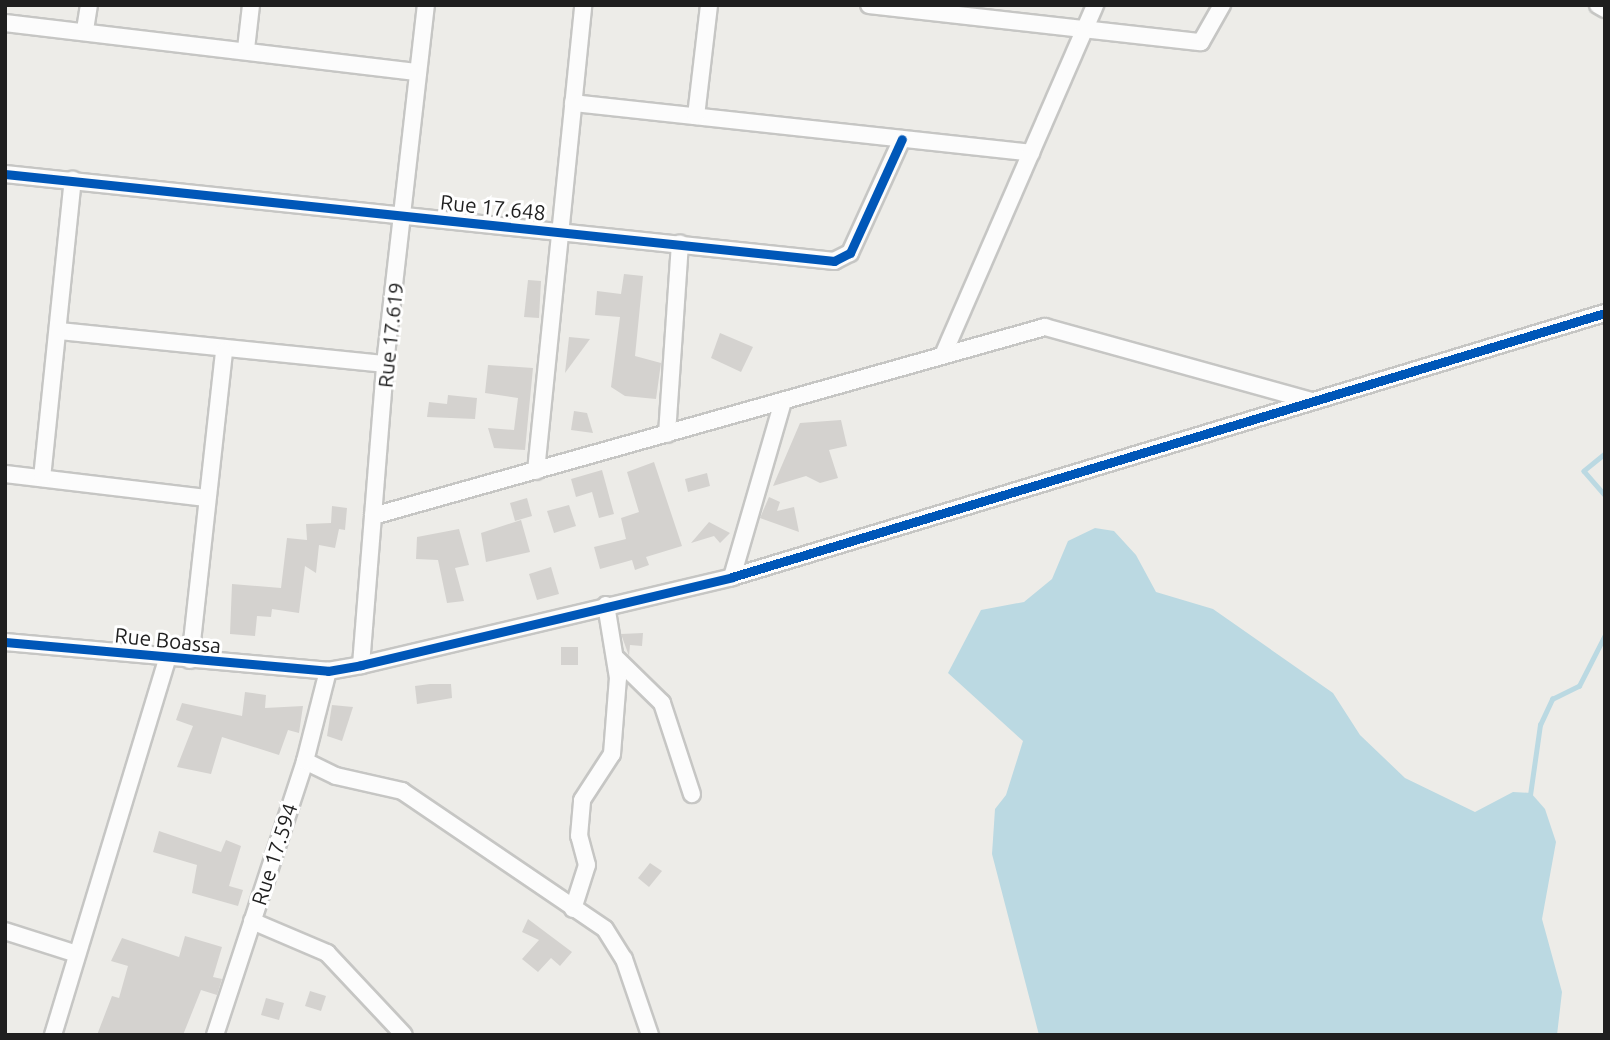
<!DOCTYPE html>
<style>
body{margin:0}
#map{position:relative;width:1610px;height:1040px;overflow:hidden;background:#edece8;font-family:Ubuntu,sans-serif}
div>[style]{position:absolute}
.water>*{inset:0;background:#bbd9e2}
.stream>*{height:4.5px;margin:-2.25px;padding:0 2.25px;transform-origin:2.25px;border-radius:2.25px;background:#bbd9e2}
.building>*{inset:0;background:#d4d2cf}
.roads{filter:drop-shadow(2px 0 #c6c6c4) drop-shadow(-2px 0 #c6c6c4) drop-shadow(0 2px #c6c6c4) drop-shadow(0 -2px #c6c6c4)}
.minor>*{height:16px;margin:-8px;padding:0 8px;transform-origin:8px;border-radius:8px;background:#fcfcfc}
.cycleway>*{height:9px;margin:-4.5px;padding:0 4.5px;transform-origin:4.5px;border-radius:4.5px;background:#0057b8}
span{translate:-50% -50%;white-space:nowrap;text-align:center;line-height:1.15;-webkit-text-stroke:6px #fff;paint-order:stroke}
.street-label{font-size:21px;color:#1f1f1f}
.frame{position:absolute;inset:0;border:7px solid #1f1f1f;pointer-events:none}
</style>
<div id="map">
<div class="water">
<div style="clip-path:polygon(1095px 528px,1114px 531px,1136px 555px,1156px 592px,1213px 609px,1333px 693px,1360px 735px,1405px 778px,1475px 812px,1513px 792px,1531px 793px,1545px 809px,1556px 842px,1542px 919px,1562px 992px,1557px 1035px,1039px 1035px,992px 854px,995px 809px,1006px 795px,1023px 741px,948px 673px,981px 610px,1024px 602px,1052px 579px,1068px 541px)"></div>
</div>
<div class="stream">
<div style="left:1605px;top:454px;width:27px;rotate:141deg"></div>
<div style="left:1584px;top:471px;width:32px;rotate:49deg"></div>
<div style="left:1530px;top:795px;width:71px;rotate:-81.9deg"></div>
<div style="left:1540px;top:725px;width:29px;rotate:-65deg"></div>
<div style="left:1552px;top:699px;width:30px;rotate:-26deg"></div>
<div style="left:1579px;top:686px;width:57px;rotate:-63deg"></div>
</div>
<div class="building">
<div style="clip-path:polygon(624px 274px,643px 276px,635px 356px,661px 363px,656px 399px,625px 396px,611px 387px,620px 317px,595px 315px,597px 291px,621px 294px)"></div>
<div style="clip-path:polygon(528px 280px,541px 281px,539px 318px,524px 317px)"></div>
<div style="clip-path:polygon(720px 333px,753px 347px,741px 372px,711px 358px)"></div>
<div style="clip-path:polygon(569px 337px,590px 339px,565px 373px)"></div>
<div style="clip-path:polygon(488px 365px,533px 368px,525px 450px,494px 448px,488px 428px,514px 430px,518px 398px,485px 393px)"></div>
<div style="clip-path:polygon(448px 395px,477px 398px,475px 419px,427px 417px,429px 402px,447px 404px)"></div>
<div style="clip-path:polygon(574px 411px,587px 413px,593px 433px,571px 430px)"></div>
<div style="clip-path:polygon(841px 420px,847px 446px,829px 450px,838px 478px,820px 483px,806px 476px,773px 486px,800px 423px)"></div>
<div style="clip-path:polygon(654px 462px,682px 546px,646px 557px,649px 565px,635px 570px,632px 560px,600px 569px,594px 547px,626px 539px,621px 518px,639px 512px,627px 472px)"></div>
<div style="clip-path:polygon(602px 470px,614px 514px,599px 518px,592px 492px,576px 497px,571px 479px)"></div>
<div style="clip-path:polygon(707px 473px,710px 486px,688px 492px,685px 479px)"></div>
<div style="clip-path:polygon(769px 497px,780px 502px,777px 511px,794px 507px,799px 532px,760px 518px)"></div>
<div style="clip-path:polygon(527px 498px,532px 516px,515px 521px,510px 503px)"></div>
<div style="clip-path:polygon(569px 505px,576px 526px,554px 533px,547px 511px)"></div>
<div style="clip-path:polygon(332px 506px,347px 508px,345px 530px,339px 529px,335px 548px,319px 545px,316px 573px,305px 566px,299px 613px,272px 609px,271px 617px,257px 616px,255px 636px,230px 634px,232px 584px,281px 588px,287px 538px,307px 540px,306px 524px,331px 523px)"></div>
<div style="clip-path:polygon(521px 520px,530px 552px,486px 562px,481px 533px)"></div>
<div style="clip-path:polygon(709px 522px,730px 533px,720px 543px,714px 536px,691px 543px)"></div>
<div style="clip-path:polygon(459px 529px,469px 565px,455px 568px,464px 601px,447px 603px,438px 560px,416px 559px,417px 537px)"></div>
<div style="clip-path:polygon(551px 567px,559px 594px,537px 600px,529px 574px)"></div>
<div style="clip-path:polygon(643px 633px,642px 646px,630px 645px,629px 656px,621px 634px)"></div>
<div style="clip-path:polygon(561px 647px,578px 647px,578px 665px,561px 665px)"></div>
<div style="clip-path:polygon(430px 684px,451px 684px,452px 698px,417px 704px,415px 686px)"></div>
<div style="clip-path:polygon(245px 692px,266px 695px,265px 708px,303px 706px,299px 733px,288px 730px,279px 755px,222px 737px,211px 774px,177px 767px,193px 726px,176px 720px,182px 703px,242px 716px)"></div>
<div style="clip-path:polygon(332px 705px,353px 707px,342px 741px,327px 736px)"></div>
<div style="clip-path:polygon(159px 831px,221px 852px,226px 840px,241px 846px,229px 886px,243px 890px,238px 906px,192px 893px,197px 865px,153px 852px)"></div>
<div style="clip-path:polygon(650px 863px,662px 871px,649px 887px,638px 878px)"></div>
<div style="clip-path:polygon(528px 919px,572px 952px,560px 966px,551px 958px,538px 972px,522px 959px,539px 940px,522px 932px)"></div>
<div style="clip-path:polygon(185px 936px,222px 947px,213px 977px,222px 979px,217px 995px,201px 990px,183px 1035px,97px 1035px,112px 996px,119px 998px,128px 966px,111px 961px,122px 938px,179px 957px)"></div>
<div style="clip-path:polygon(310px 991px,326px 996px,321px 1011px,305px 1006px)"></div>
<div style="clip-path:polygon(266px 998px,284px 1003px,279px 1020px,261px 1015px)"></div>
</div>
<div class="roads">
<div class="minor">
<div style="left:869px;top:5px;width:334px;rotate:6.4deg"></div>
<div style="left:1201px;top:42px;width:43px;rotate:-60.4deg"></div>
<div style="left:1598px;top:5px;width:8px;rotate:30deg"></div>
<div style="left:5px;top:23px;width:416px;rotate:6.8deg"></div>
<div style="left:85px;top:30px;width:25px;rotate:-81deg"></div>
<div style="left:246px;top:49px;width:44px;rotate:-83.5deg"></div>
<div style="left:573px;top:103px;width:461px;rotate:6.2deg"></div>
<div style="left:696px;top:116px;width:112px;rotate:-83.3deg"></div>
<div style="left:5px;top:174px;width:834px;rotate:5.99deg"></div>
<div style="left:834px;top:261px;width:18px;rotate:-27deg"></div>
<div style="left:850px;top:253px;width:125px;rotate:-65.5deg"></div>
<div style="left:60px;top:331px;width:327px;rotate:5.8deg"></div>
<div style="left:943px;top:355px;width:382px;rotate:-66.5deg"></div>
<div style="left:667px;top:434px;width:191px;rotate:-86.1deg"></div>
<div style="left:536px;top:471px;width:468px;rotate:-84.2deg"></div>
<div style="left:5px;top:474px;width:203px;rotate:6.8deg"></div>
<div style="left:42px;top:478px;width:300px;rotate:-84.1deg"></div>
<div style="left:373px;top:516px;width:698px;rotate:-15.71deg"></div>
<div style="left:1045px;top:327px;width:276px;rotate:15.5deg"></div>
<div style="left:732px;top:577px;width:183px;rotate:-73.8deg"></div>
<div style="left:5px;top:642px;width:324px;rotate:5.1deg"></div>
<div style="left:328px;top:671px;width:34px;rotate:-10deg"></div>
<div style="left:361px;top:665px;width:381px;rotate:-13.3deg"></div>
<div style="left:732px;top:577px;width:912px;rotate:-16.83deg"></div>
<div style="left:617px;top:659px;width:63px;rotate:44.4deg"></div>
<div style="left:662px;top:703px;width:96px;rotate:71.8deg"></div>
<div style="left:190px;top:660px;width:310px;rotate:-83.7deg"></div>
<div style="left:361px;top:665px;width:302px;rotate:-85.4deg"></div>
<div style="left:385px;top:364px;width:361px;rotate:-83.5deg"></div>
<div style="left:305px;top:761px;width:34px;rotate:26deg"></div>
<div style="left:336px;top:776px;width:68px;rotate:12.8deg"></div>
<div style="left:402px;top:791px;width:245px;rotate:34.2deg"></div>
<div style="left:605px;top:929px;width:36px;rotate:58deg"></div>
<div style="left:624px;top:959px;width:80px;rotate:71.1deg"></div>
<div style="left:573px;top:909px;width:46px;rotate:-72.3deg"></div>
<div style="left:587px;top:865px;width:30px;rotate:-105deg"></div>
<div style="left:579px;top:836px;width:36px;rotate:-85deg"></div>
<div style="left:582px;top:800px;width:55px;rotate:-56.9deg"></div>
<div style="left:612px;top:754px;width:76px;rotate:-85.5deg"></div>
<div style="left:618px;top:678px;width:74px;rotate:-99.3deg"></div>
<div style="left:252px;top:921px;width:82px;rotate:23.1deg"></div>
<div style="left:327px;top:953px;width:112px;rotate:46.8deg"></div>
<div style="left:5px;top:931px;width:72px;rotate:17.7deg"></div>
<div style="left:53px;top:1035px;width:395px;rotate:-73.1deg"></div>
<div style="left:215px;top:1035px;width:288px;rotate:-71.8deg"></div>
<div style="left:305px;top:761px;width:93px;rotate:-75.7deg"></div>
</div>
</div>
<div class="cycleway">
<div style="left:5px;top:174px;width:834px;rotate:5.99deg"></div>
<div style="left:834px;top:261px;width:18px;rotate:-27deg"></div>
<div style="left:850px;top:253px;width:125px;rotate:-65.5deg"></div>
<div style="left:5px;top:642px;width:324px;rotate:5.1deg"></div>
<div style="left:328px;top:671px;width:34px;rotate:-10deg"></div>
<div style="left:361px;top:665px;width:381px;rotate:-13.3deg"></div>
<div style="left:732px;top:577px;width:912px;rotate:-16.83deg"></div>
</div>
<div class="street-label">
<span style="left:493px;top:207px;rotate:6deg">Rue 17.648</span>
<span style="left:390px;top:335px;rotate:-84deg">Rue 17.619</span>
<span style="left:168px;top:640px;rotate:6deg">Rue Boassa</span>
<span style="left:274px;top:854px;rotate:-72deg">Rue 17.594</span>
</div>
<div class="frame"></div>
</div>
